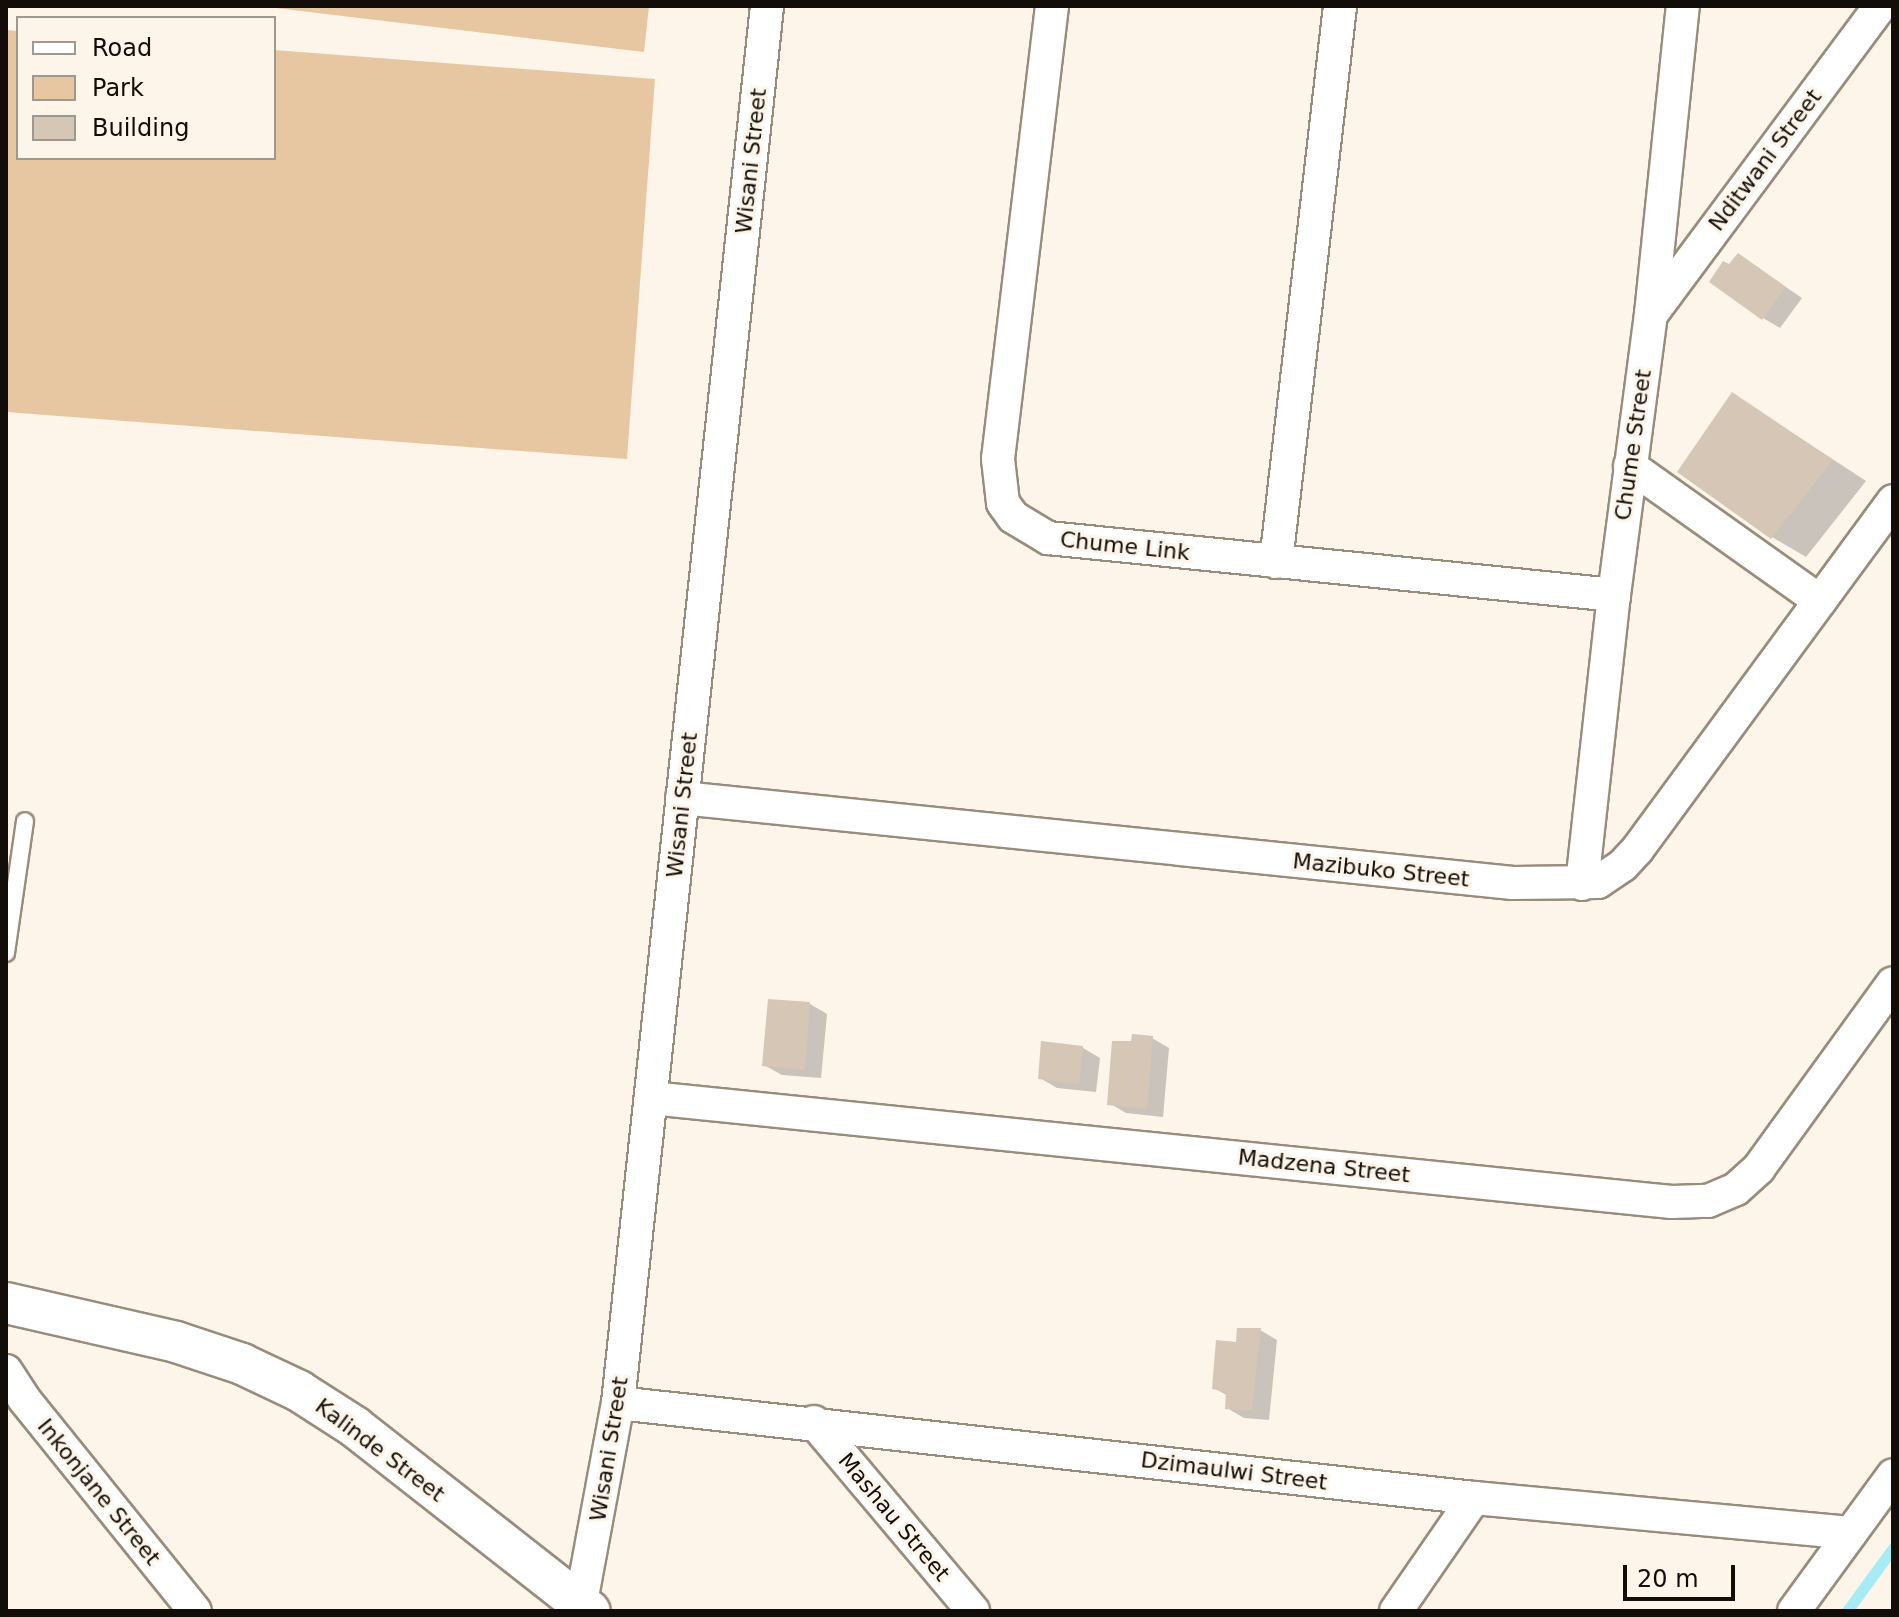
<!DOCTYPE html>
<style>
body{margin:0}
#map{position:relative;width:1899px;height:1617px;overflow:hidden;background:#fdf4ea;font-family:"DejaVu Sans",sans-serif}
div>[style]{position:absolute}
.green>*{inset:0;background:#e6c7a2}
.shadow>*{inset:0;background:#0003}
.stream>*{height:11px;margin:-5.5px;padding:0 5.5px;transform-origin:5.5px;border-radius:5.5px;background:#a7ebf5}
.building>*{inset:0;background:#d5c6b6}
.roads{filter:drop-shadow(2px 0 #9a8c7c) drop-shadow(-2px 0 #9a8c7c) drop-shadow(0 2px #9a8c7c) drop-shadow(0 -2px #9a8c7c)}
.service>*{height:16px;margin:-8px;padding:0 8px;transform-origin:8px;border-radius:8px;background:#fff}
.minor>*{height:32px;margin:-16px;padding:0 16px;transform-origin:16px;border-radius:16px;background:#fff}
.tertiary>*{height:40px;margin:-20px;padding:0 20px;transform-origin:20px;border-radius:20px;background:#fff}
span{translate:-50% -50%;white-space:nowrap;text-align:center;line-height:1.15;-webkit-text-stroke:6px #fdf4ea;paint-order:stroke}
.street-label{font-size:22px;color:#120d08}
.frame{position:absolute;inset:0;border:8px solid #120d08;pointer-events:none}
.legend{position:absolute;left:16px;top:16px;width:260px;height:144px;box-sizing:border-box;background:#fdf4ea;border:2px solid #9f9890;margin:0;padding:10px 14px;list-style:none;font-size:24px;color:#120d08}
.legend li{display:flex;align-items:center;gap:16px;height:40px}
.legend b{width:40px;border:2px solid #9f9890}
.scale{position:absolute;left:1623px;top:1565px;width:112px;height:36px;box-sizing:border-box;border:4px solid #120d08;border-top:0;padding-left:10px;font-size:24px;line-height:28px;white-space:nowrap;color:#120d08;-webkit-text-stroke:6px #fdf4ea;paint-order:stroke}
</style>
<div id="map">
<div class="green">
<div style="clip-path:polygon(259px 6px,649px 6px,644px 52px)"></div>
<div style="clip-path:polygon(6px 30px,18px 31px,18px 158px,274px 158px,274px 50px,655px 79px,627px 459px,6px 412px)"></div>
</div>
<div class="shadow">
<div style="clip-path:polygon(1755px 266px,1802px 298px,1780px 328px,1763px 318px)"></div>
<div style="clip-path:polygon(1733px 394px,1866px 481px,1806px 557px,1772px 537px)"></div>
<div style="clip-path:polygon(770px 1001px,810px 1004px,827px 1014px,821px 1078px,782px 1075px,764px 1065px)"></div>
<div style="clip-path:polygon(1152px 1038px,1169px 1048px,1163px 1117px,1126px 1113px,1109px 1103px,1133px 1043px)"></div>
<div style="clip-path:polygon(1083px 1048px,1100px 1058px,1096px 1092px,1057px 1088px,1040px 1078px)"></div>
<div style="clip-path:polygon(1260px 1330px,1277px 1340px,1269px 1420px,1244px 1418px,1227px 1408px,1228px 1396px,1214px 1388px)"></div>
</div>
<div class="stream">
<div style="left:1847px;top:1611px;width:78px;rotate:-53.9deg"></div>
</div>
<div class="building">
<div style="clip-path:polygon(1738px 253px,1786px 287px,1762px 320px,1709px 282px,1723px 261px,1729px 264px)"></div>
<div style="clip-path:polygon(1732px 392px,1833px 460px,1771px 539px,1677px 472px)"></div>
<div style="clip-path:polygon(768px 999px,810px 1002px,805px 1070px,762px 1066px)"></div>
<div style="clip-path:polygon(1132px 1034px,1153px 1036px,1147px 1109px,1107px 1105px,1112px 1041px,1131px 1041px)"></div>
<div style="clip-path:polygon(1041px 1041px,1083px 1046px,1079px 1084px,1038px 1079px)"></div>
<div style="clip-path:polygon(1237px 1328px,1261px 1328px,1252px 1411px,1225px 1409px,1226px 1392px,1212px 1389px,1216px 1340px,1236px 1342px)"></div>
</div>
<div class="roads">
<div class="service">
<div style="left:6px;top:953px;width:133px;rotate:-81.8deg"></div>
</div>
<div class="minor">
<div style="left:1052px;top:6px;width:456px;rotate:96.8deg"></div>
<div style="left:998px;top:459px;width:44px;rotate:83.5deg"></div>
<div style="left:1003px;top:503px;width:17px;rotate:54deg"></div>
<div style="left:1013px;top:517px;width:41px;rotate:31deg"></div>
<div style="left:1048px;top:538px;width:569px;rotate:5.75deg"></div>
<div style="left:1653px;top:312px;width:381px;rotate:-53.4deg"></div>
<div style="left:1630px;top:466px;width:233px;rotate:35.4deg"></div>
<div style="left:1276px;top:562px;width:560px;rotate:-83.43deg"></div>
<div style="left:682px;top:798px;width:835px;rotate:5.84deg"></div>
<div style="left:1513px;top:883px;width:85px;rotate:-0.7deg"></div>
<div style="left:1598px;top:882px;width:30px;rotate:-34deg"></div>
<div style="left:1623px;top:865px;width:21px;rotate:-47deg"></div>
<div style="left:1637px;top:850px;width:433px;rotate:-53.7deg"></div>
<div style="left:1582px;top:884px;width:291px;rotate:-83.7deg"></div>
<div style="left:1614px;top:595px;width:283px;rotate:-82.5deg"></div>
<div style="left:1651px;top:314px;width:310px;rotate:-84.1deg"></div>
<div style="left:651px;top:1098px;width:1026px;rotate:5.82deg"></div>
<div style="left:1672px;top:1202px;width:36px;rotate:-2deg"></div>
<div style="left:1708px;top:1201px;width:30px;rotate:-23deg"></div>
<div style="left:1736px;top:1189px;width:31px;rotate:-42deg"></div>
<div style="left:1759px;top:1168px;width:228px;rotate:-54.1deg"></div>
<div style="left:6px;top:1371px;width:33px;rotate:57deg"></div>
<div style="left:24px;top:1399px;width:272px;rotate:51.1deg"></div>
<div style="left:618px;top:1403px;width:861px;rotate:6.33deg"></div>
<div style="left:1474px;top:1498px;width:378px;rotate:5.3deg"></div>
<div style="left:814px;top:1422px;width:247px;rotate:49.9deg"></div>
<div style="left:581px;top:1602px;width:202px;rotate:-79.5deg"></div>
<div style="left:618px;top:1403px;width:1405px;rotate:-83.91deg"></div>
<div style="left:1396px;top:1611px;width:137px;rotate:-55.4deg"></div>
<div style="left:1794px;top:1611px;width:168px;rotate:-53.9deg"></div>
</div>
<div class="tertiary">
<div style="left:6px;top:1303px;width:174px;rotate:12.9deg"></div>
<div style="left:176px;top:1342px;width:70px;rotate:18.4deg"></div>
<div style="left:242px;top:1364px;width:63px;rotate:25.3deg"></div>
<div style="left:299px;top:1391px;width:67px;rotate:32.7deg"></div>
<div style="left:355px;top:1427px;width:298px;rotate:38.1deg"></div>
</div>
</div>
<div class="street-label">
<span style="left:1765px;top:160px;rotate:-53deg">Nditwani Street</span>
<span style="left:751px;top:161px;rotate:-84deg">Wisani Street</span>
<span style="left:1633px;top:445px;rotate:-82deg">Chume Street</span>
<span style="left:1125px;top:546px;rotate:6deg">Chume Link</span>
<span style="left:682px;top:805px;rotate:-84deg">Wisani Street</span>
<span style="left:1381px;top:870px;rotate:6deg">Mazibuko Street</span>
<span style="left:1324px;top:1166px;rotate:6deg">Madzena Street</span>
<span style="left:609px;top:1449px;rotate:-81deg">Wisani Street</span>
<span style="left:380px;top:1450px;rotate:37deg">Kalinde Street</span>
<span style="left:1234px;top:1471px;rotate:7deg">Dzimaulwi Street</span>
<span style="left:99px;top:1492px;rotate:51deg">Inkonjane Street</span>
<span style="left:894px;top:1517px;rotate:50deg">Mashau Street</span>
</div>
<div class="frame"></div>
<ul class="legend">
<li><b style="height:10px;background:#fff"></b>Road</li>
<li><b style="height:22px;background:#e6c7a2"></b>Park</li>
<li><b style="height:22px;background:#d5c6b6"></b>Building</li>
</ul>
<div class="scale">20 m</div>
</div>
